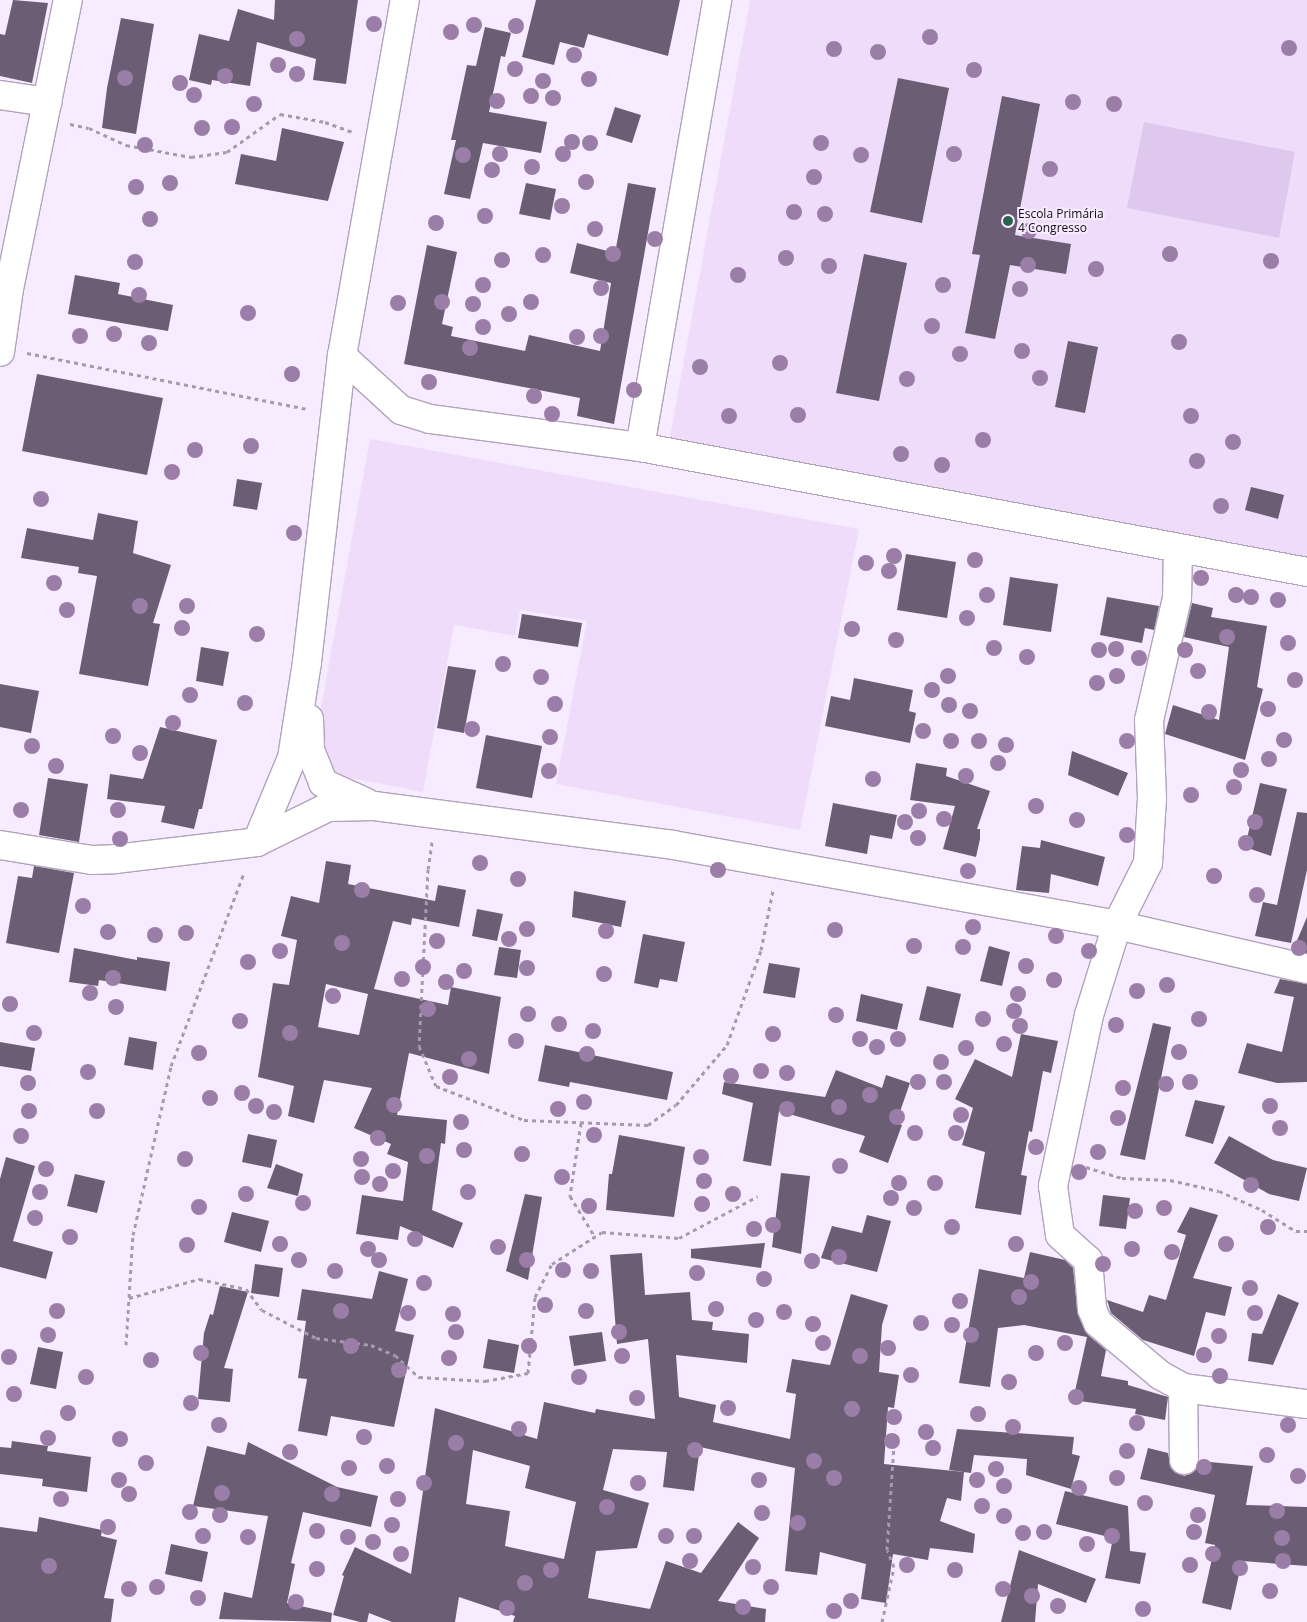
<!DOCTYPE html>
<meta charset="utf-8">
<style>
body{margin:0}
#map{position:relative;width:1307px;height:1622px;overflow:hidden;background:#f7ebff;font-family:"Open Sans",sans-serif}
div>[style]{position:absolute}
.built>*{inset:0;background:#efdcfb}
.green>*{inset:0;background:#dfc8ed}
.building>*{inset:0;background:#6b5d73}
.path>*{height:3px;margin-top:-1.5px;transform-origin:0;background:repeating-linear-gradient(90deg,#a59bab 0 4px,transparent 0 8px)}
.roads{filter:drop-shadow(1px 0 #b1a3ba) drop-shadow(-1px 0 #b1a3ba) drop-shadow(0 1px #b1a3ba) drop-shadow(0 -1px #b1a3ba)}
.minor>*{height:28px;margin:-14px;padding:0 14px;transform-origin:14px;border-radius:14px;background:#fff}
.trees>*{width:16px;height:16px;margin:-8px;border-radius:50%;background:#9a7ea8}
.dots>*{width:14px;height:14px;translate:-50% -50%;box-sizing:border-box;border:2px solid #f7ebff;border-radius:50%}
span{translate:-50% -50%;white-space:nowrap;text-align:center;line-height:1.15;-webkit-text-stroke:4px #f7ebff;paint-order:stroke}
.poi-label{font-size:12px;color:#120d15}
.left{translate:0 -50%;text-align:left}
</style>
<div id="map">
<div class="built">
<div style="clip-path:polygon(750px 0,1307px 0,1307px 562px,669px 442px)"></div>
<div style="clip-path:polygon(370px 439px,859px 529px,800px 830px,556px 784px,587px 621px,520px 610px,515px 636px,454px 625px,423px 792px,336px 775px,322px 764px,314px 746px)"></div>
</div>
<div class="green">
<div style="clip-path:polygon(1144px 122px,1295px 152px,1279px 238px,1127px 208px)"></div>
</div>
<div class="building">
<div style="clip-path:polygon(13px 0,48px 3px,32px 83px,0 76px,0 34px,5px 35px)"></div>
<div style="clip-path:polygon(275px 0,358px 0,346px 84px,313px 80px,316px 59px,257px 42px,250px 86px,212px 80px,211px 85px,189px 80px,199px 34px,229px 41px,238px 9px,274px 20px)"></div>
<div style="clip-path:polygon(536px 0,680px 0,668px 56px,588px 34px,584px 48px,560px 42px,554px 65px,522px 57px)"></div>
<div style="clip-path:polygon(121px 18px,154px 24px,136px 134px,102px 128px,107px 88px)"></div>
<div style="clip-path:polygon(485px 27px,511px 33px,505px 57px,501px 56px,489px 112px,547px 122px,541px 153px,483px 143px,470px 199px,444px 194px,456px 140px,451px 140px,467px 65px,476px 66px)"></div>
<div style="clip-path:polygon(898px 78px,949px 88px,922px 223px,870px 212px)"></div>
<div style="clip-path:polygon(1002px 96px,1040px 104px,1015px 235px,1071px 244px,1066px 274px,1010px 265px,995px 339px,965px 333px,980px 255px,972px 254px)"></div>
<div style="clip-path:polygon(615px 107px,641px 115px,632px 143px,606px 135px)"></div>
<div style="clip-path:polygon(282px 128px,344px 142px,328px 201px,235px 184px,241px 154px,276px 161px)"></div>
<div style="clip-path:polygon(526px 183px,556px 189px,550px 220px,519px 214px)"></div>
<div style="clip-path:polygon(628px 183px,656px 188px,614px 424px,577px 416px,580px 398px,404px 364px,427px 245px,457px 252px,442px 324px,453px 327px,451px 336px,525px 351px,529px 335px,600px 351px,611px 283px,570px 273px,577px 243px,615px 253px)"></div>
<div style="clip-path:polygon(864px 254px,907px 263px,879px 401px,836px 393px)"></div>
<div style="clip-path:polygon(75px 275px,120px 283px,118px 294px,173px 305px,168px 331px,68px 314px)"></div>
<div style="clip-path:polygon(1068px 341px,1098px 347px,1085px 413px,1055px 407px)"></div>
<div style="clip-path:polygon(37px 374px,163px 398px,147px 475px,22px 451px)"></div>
<div style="clip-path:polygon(237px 479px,262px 483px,257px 510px,233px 506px)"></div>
<div style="clip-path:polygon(1251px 487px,1284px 495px,1278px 519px,1245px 510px)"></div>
<div style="clip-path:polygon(98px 513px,138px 521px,133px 553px,171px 565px,153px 623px,160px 624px,148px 686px,79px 674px,97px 576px,78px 573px,79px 567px,21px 558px,27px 528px,93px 540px)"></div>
<div style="clip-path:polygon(906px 554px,956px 562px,947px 618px,897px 610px)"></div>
<div style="clip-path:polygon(1010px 577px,1058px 584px,1051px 632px,1003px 625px)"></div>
<div style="clip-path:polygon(1107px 597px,1159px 606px,1154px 630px,1145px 628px,1142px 643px,1100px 635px)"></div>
<div style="clip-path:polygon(1192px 603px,1213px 608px,1211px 617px,1267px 626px,1257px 687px,1263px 689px,1245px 760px,1165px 734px,1173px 705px,1219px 720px,1229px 647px,1184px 637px)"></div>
<div style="clip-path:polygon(522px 614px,582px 623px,578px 647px,518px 638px)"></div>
<div style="clip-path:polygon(201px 647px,229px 652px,223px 686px,196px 681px)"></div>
<div style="clip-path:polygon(448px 666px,476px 670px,464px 733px,437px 728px)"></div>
<div style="clip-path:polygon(854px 678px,913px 690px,909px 711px,916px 713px,910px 743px,825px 726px,831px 696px,850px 700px)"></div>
<div style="clip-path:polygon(0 684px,39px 691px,31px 733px,0 727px)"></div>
<div style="clip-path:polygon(160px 727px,217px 740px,202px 809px,199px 809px,194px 829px,161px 822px,165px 806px,107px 799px,110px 774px,143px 779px)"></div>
<div style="clip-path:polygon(486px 735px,542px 746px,532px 798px,476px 788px)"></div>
<div style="clip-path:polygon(1072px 751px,1128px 773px,1118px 796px,1068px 775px)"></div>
<div style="clip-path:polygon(916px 763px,947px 768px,946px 776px,990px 791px,977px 829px,980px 829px,980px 839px,976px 857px,943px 849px,955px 806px,910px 800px)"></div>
<div style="clip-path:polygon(48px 778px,88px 784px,79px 842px,39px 835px)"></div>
<div style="clip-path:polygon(1260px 783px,1287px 789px,1271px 856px,1245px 847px)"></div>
<div style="clip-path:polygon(833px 803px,897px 815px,892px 839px,870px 835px,867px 854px,825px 846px)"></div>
<div style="clip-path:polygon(1297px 812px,1307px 813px,1307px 870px,1291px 943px,1255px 936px,1263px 902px,1277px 905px)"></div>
<div style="clip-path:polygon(1041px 840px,1105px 857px,1098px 886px,1051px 874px,1049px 893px,1016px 890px,1022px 846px,1040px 848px)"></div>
<div style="clip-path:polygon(evenodd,326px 861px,351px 865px,348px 884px,435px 901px,438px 885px,466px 890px,459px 927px,412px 918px,411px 925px,393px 921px,374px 989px,448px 1005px,451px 987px,501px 997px,489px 1074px,409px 1053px,397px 1115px,447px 1120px,445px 1144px,441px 1143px,432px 1210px,463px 1223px,453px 1248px,400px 1226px,398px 1240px,356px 1234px,362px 1195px,403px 1201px,408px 1162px,387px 1154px,391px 1144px,354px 1128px,372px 1088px,324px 1080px,314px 1123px,288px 1116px,294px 1086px,258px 1077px,273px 983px,289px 985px,297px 940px,281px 936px,291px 896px,319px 903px,326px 861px,326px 984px,368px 994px,359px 1035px,318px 1027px,326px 984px)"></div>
<div style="clip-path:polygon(34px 866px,74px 873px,59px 953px,6px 943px,18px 876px,32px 878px)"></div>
<div style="clip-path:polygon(574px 891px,626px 901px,621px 927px,572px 917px)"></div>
<div style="clip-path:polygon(477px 909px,503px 914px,497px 941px,472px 936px)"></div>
<div style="clip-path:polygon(1307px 917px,1307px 953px,1293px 950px)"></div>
<div style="clip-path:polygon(643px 934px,685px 942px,677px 982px,660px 979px,658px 988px,634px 983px)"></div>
<div style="clip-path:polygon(989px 946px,1010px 952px,1002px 986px,980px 981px)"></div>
<div style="clip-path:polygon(499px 947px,521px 950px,517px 978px,494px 975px)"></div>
<div style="clip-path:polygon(74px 948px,137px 960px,137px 957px,170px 962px,166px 991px,99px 980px,98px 986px,69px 982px)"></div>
<div style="clip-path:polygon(769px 963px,800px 968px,795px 998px,763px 993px)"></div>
<div style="clip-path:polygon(1280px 979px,1307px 984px,1307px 1082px,1277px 1083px,1238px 1073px,1247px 1043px,1282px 1052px,1294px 997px,1274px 993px)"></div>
<div style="clip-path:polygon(927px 986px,961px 994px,953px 1028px,919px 1020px)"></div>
<div style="clip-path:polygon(861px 994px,903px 1004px,897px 1030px,856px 1021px)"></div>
<div style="clip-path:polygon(1153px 1023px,1171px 1027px,1145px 1160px,1120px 1155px)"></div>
<div style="clip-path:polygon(1021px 1034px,1058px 1041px,1051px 1073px,1043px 1071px,1032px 1132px,1029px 1131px,1021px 1175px,1027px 1176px,1021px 1215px,975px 1208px,985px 1152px,962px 1145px,973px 1108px,955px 1099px,975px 1059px,1012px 1077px)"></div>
<div style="clip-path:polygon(129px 1037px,157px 1042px,153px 1070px,124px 1065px)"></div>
<div style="clip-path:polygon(0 1042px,35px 1048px,31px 1071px,0 1066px)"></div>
<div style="clip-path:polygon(545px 1045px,673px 1072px,667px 1100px,570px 1082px,569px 1087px,538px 1081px)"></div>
<div style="clip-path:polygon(836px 1070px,882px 1088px,886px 1075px,910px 1083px,896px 1123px,902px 1125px,888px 1163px,859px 1152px,865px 1136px,779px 1111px,771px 1166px,743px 1161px,753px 1103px,722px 1094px,724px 1082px,825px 1097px)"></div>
<div style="clip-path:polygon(1195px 1100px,1225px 1106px,1213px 1144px,1185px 1136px)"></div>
<div style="clip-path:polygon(248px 1134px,277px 1140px,271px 1168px,242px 1162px)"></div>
<div style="clip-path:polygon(619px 1135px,685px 1147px,674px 1217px,606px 1210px,609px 1174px,612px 1174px)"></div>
<div style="clip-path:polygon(1229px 1136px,1273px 1160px,1307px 1168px,1299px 1201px,1269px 1194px,1214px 1163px)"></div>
<div style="clip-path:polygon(6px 1157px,35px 1166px,13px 1241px,53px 1252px,46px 1279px,0 1267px,0 1179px)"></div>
<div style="clip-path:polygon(276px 1164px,303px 1174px,298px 1196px,267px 1188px)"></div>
<div style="clip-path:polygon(781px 1173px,810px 1176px,801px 1254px,772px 1247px)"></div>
<div style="clip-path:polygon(75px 1174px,105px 1181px,97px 1213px,67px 1206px)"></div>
<div style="clip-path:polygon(525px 1194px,542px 1197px,528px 1280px,506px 1271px)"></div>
<div style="clip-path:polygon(1103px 1195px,1130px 1198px,1126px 1229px,1099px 1226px)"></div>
<div style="clip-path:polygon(1190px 1207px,1218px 1215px,1193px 1278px,1232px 1287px,1225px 1316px,1206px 1312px,1194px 1356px,1143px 1340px,1111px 1313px,1107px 1300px,1143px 1312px,1149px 1295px,1166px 1300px,1186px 1235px,1177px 1232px)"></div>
<div style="clip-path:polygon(232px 1212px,269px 1221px,261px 1252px,224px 1242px)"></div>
<div style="clip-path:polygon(867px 1215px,891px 1221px,877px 1272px,821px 1258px,832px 1226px,862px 1233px)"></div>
<div style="clip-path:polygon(765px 1243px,761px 1268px,691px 1258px,691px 1249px)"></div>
<div style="clip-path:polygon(1030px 1252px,1065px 1260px,1073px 1268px,1078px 1315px,1088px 1335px,1106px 1350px,1101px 1376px,1128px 1381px,1128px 1385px,1168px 1397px,1165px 1420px,1135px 1414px,1136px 1409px,1073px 1400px,1087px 1337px,1024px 1325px,998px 1328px,990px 1387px,959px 1383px,979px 1269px,1024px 1278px)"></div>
<div style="clip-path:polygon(evenodd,642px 1253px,645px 1295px,690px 1292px,692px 1320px,713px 1322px,712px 1330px,749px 1334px,747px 1363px,676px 1355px,679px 1397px,716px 1405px,713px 1422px,790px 1439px,796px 1394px,786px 1392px,792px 1359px,830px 1365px,851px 1294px,888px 1305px,882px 1325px,879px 1372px,899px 1375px,894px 1408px,888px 1407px,884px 1464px,964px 1472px,961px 1501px,947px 1498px,940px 1521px,975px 1534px,973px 1553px,930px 1548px,928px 1560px,893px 1554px,886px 1603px,861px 1599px,866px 1564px,820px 1552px,817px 1575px,785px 1571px,795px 1468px,700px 1447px,694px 1491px,663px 1487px,667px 1452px,613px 1449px,603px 1490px,649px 1503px,637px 1548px,596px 1551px,588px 1598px,650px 1609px,666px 1561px,701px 1573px,738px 1522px,759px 1538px,718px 1601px,766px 1609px,765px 1622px,513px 1622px,515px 1616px,459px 1597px,455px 1622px,392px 1622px,369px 1613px,367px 1622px,360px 1622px,333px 1615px,344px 1576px,342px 1575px,355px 1547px,411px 1574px,435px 1408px,537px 1439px,544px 1402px,595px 1413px,596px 1409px,655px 1419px,648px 1339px,617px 1344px,610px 1255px,642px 1253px,473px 1450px,530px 1466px,525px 1488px,576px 1502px,564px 1559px,505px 1546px,510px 1511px,466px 1504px,473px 1450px)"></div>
<div style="clip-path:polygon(255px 1264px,283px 1268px,279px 1297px,251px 1293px)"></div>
<div style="clip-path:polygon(379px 1271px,408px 1279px,395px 1331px,414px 1335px,394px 1427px,331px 1416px,327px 1436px,298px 1431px,307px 1379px,298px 1378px,306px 1321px,297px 1320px,302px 1289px,372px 1299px)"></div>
<div style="clip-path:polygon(220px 1286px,248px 1292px,224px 1368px,233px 1369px,230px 1402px,198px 1399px,204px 1333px,210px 1314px,213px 1315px)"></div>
<div style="clip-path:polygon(1278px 1294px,1299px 1303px,1273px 1365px,1248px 1361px,1252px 1333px,1262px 1334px)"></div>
<div style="clip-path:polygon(602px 1332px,606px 1361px,574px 1366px,569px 1336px)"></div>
<div style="clip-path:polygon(488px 1339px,519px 1345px,514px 1373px,483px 1368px)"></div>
<div style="clip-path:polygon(38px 1347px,63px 1352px,56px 1389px,30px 1384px)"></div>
<div style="clip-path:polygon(957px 1429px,1074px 1437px,1072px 1454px,1080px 1456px,1071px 1489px,1026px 1475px,1027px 1459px,974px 1455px,971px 1473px,949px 1470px)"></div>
<div style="clip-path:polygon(12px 1441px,48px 1446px,47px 1451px,91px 1457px,87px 1492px,42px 1486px,43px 1479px,0 1474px,0 1447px,11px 1448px)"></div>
<div style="clip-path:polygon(248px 1442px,337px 1487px,378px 1496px,371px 1527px,303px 1512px,291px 1563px,295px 1564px,287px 1603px,332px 1613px,331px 1622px,219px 1619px,224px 1592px,252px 1598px,268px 1516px,193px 1506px,207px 1446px,245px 1455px)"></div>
<div style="clip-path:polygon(1148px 1448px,1168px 1453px,1171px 1468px,1184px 1476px,1192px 1473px,1199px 1461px,1253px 1466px,1246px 1505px,1307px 1507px,1307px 1566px,1242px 1561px,1231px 1610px,1202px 1603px,1215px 1545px,1205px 1543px,1215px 1495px,1140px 1479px)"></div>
<div style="clip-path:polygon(1065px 1491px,1128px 1506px,1130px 1551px,1146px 1553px,1140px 1584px,1105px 1578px,1113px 1538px,1056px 1524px)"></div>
<div style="clip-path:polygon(39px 1517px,102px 1530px,101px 1536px,117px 1540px,104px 1598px,114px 1599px,111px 1622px,0 1622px,0 1527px,37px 1532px)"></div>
<div style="clip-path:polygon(171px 1544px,208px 1552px,202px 1582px,165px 1574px)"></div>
<div style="clip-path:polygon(1019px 1550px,1096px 1579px,1086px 1603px,1038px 1584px,1035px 1622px,1001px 1622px)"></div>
</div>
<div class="path">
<div style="left:70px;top:124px;width:19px;rotate:12deg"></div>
<div style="left:89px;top:128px;width:41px;rotate:24.7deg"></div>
<div style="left:126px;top:145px;width:66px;rotate:10.5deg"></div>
<div style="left:191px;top:157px;width:36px;rotate:-8deg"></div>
<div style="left:227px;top:152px;width:65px;rotate:-35.6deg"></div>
<div style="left:280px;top:114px;width:46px;rotate:10.1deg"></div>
<div style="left:325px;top:122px;width:30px;rotate:20deg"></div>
<div style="left:27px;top:353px;width:287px;rotate:11.3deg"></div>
<div style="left:432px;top:842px;width:27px;rotate:98deg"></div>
<div style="left:428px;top:869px;width:177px;rotate:92.9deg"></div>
<div style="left:419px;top:1046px;width:43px;rotate:67deg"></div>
<div style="left:436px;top:1086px;width:94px;rotate:21.1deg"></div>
<div style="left:524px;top:1120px;width:124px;rotate:2.3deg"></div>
<div style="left:648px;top:1125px;width:34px;rotate:-36deg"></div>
<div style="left:676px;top:1105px;width:79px;rotate:-49.6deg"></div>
<div style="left:727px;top:1045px;width:101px;rotate:-70.3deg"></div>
<div style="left:761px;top:950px;width:61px;rotate:-78.7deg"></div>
<div style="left:581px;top:1123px;width:74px;rotate:98.6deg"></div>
<div style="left:570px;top:1196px;width:48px;rotate:58.6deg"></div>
<div style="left:1086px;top:1167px;width:38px;rotate:17deg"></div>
<div style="left:1122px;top:1178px;width:48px;rotate:2.4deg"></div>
<div style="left:1170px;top:1180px;width:50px;rotate:12.7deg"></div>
<div style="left:1219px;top:1191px;width:47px;rotate:23.8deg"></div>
<div style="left:1262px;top:1210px;width:40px;rotate:32deg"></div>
<div style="left:1296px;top:1231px;width:11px"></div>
<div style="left:129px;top:1298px;width:73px;rotate:-15.2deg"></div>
<div style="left:199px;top:1279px;width:48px;rotate:12deg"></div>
<div style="left:246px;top:1289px;width:26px;rotate:53deg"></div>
<div style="left:262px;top:1310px;width:61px;rotate:27.4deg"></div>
<div style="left:316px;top:1338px;width:55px;rotate:7.3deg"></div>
<div style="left:371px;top:1345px;width:26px;rotate:23deg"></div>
<div style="left:395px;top:1355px;width:33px;rotate:43deg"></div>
<div style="left:419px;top:1377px;width:66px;rotate:3.5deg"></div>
<div style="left:485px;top:1381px;width:44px;rotate:-10.5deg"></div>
<div style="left:528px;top:1373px;width:76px;rotate:-84.7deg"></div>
<div style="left:535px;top:1297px;width:37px;rotate:-63deg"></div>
<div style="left:552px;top:1264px;width:59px;rotate:-32.6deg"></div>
<div style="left:602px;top:1232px;width:77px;rotate:4.5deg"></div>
<div style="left:679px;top:1238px;width:89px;rotate:-28deg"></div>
<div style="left:126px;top:1345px;width:110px;rotate:-86.4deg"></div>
<div style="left:133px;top:1235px;width:173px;rotate:-77.3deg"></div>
<div style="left:171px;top:1066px;width:206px;rotate:-69.3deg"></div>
<div style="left:882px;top:1622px;width:56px;rotate:-77.7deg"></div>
<div style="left:894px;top:1567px;width:18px;rotate:-112deg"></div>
<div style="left:887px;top:1550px;width:120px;rotate:-86.2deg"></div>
</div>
<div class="roads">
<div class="minor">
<div style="left:0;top:95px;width:48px;rotate:8.5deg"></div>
<div style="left:0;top:352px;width:64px;rotate:-81.9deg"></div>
<div style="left:9px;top:289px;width:295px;rotate:-78.5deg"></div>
<div style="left:342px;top:356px;width:80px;rotate:42.5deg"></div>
<div style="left:401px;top:410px;width:30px;rotate:17deg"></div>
<div style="left:430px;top:419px;width:212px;rotate:7.6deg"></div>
<div style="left:640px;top:447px;width:679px;rotate:10.61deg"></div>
<div style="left:640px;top:447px;width:454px;rotate:-80.2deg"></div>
<div style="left:1178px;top:548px;width:50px;rotate:91.1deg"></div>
<div style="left:1177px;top:598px;width:125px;rotate:102.9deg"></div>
<div style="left:1149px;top:720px;width:78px;rotate:87.8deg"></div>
<div style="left:1152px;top:798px;width:65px;rotate:93.5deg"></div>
<div style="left:1148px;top:863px;width:69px;rotate:116.6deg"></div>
<div style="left:1117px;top:925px;width:94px;rotate:107.3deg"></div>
<div style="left:1089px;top:1015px;width:175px;rotate:101.9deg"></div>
<div style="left:1053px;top:1186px;width:49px;rotate:81.9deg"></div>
<div style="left:1060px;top:1235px;width:38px;rotate:42deg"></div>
<div style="left:1088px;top:1260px;width:49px;rotate:85.3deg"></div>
<div style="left:1092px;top:1309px;width:15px;rotate:67deg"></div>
<div style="left:1098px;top:1323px;width:81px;rotate:40deg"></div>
<div style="left:1160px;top:1375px;width:26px;rotate:29deg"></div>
<div style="left:1183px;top:1388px;width:125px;rotate:7.4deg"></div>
<div style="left:309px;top:719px;width:31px;rotate:88deg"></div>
<div style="left:310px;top:750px;width:35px;rotate:68deg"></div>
<div style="left:323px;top:783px;width:48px;rotate:24.4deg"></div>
<div style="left:257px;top:842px;width:91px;rotate:-67.4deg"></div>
<div style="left:292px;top:758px;width:97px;rotate:-81.1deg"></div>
<div style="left:307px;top:662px;width:308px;rotate:-83.5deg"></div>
<div style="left:342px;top:356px;width:362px;rotate:-80deg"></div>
<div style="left:0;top:845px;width:93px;rotate:9.3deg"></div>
<div style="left:92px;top:860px;width:23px;rotate:-2deg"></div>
<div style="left:115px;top:859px;width:143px;rotate:-6.8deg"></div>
<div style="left:257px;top:842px;width:79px;rotate:-26.2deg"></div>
<div style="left:328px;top:807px;width:46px;rotate:-1.2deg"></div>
<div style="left:374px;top:806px;width:302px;rotate:7.4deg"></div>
<div style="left:673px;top:845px;width:451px;rotate:10.2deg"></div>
<div style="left:1117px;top:925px;width:195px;rotate:13deg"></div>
<div style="left:1183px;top:1388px;width:72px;rotate:89.2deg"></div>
</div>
</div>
<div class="trees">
<div style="left:374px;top:24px"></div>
<div style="left:474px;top:25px"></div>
<div style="left:516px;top:26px"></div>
<div style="left:451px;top:32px"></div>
<div style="left:930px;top:37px"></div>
<div style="left:297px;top:39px"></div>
<div style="left:1289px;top:48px"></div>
<div style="left:834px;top:49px"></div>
<div style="left:878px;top:52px"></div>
<div style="left:574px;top:55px"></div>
<div style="left:278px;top:65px"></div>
<div style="left:515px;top:69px"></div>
<div style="left:974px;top:70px"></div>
<div style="left:297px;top:74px"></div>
<div style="left:225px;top:76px"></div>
<div style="left:125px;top:78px"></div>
<div style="left:589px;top:79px"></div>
<div style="left:543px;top:81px"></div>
<div style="left:180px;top:83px"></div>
<div style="left:194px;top:95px"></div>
<div style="left:531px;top:96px"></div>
<div style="left:553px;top:98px"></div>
<div style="left:497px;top:101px"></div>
<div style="left:1073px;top:102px"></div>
<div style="left:254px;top:104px"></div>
<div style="left:1114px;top:104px"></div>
<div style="left:232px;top:127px"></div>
<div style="left:202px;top:128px"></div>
<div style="left:572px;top:142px"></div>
<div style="left:590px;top:143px"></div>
<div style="left:821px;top:143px"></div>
<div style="left:145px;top:145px"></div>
<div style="left:500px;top:154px"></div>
<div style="left:563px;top:154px"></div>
<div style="left:954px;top:154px"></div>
<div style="left:463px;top:155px"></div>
<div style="left:861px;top:155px"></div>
<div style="left:532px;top:167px"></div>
<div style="left:1050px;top:169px"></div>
<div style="left:492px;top:170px"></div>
<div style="left:814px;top:177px"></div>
<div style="left:586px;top:182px"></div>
<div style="left:170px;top:183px"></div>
<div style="left:136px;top:187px"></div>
<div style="left:562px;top:206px"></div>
<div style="left:794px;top:212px"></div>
<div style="left:825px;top:214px"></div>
<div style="left:485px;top:216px"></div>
<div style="left:150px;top:219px"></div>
<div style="left:436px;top:223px"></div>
<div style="left:595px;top:229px"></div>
<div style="left:1029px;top:231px"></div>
<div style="left:655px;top:239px"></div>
<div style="left:613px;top:254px"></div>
<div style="left:1170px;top:254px"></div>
<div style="left:543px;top:255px"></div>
<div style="left:786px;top:258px"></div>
<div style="left:502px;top:260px"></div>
<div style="left:1271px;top:261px"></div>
<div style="left:135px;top:262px"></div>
<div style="left:1028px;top:265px"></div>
<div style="left:829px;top:266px"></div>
<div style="left:1096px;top:269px"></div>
<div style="left:738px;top:275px"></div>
<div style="left:483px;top:285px"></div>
<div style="left:943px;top:285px"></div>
<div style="left:601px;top:288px"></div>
<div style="left:1020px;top:289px"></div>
<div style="left:139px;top:295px"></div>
<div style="left:442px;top:302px"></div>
<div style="left:531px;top:302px"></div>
<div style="left:398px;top:303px"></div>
<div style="left:473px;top:304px"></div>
<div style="left:248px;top:313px"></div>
<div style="left:509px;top:314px"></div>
<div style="left:932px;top:326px"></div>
<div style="left:483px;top:327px"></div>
<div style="left:114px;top:334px"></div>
<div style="left:80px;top:336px"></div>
<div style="left:601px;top:336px"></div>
<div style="left:577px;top:337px"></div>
<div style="left:1179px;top:342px"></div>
<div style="left:149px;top:343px"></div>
<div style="left:470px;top:348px"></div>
<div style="left:1022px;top:351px"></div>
<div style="left:960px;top:354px"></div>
<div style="left:780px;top:363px"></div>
<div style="left:700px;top:367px"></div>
<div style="left:292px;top:374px"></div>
<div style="left:1040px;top:378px"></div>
<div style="left:907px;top:379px"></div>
<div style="left:429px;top:382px"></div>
<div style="left:634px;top:390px"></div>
<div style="left:534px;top:396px"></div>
<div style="left:552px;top:414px"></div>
<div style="left:798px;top:415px"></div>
<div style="left:729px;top:416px"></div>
<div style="left:1191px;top:416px"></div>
<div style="left:983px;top:440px"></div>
<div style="left:1233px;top:442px"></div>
<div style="left:251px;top:446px"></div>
<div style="left:195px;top:450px"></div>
<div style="left:901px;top:454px"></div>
<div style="left:1197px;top:461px"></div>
<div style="left:942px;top:465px"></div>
<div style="left:172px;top:472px"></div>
<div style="left:41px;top:499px"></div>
<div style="left:1221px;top:506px"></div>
<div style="left:294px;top:533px"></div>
<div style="left:894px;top:556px"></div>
<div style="left:975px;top:560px"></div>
<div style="left:866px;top:563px"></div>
<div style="left:889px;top:571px"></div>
<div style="left:1201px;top:578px"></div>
<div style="left:54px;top:583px"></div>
<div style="left:987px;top:595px"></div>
<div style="left:1236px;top:595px"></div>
<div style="left:1251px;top:597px"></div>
<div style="left:1278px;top:600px"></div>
<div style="left:140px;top:606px"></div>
<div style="left:187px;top:606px"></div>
<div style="left:67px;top:610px"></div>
<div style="left:967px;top:618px"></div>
<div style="left:182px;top:628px"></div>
<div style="left:852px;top:629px"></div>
<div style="left:257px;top:634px"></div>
<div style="left:1227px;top:637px"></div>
<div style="left:896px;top:640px"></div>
<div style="left:1288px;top:643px"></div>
<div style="left:994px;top:648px"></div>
<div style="left:1116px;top:649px"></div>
<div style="left:1099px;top:650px"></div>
<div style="left:1185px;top:650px"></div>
<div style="left:1027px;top:657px"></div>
<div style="left:1139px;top:658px"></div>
<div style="left:503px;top:664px"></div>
<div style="left:1198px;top:671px"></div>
<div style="left:948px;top:676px"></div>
<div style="left:1117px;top:676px"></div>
<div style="left:541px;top:677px"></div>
<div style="left:1295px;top:680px"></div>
<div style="left:1097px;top:683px"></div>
<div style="left:932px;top:690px"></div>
<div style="left:190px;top:695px"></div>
<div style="left:245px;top:703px"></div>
<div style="left:555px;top:704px"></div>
<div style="left:949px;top:705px"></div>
<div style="left:1268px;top:709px"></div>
<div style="left:970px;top:711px"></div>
<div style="left:1209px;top:712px"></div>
<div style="left:173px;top:723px"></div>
<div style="left:472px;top:729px"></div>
<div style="left:923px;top:731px"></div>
<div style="left:113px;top:736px"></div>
<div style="left:550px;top:737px"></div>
<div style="left:1284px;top:740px"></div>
<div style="left:951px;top:741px"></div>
<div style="left:979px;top:741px"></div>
<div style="left:1127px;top:741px"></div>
<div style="left:1006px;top:745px"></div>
<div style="left:32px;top:746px"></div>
<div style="left:140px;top:753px"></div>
<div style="left:1269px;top:759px"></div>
<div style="left:998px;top:763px"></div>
<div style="left:56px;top:766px"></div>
<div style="left:1241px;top:770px"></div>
<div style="left:549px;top:771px"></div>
<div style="left:966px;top:776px"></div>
<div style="left:873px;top:779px"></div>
<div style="left:1234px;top:787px"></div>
<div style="left:1191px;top:795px"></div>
<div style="left:1036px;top:806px"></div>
<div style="left:21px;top:810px"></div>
<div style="left:118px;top:810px"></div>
<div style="left:919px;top:811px"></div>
<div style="left:944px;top:819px"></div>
<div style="left:1077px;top:820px"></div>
<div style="left:905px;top:822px"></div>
<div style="left:1255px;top:822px"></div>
<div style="left:1127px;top:835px"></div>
<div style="left:918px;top:838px"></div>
<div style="left:120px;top:839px"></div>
<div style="left:1246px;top:843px"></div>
<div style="left:480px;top:863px"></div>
<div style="left:718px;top:870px"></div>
<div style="left:968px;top:871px"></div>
<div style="left:1214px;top:876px"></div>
<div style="left:518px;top:879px"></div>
<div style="left:362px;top:890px"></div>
<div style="left:1257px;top:895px"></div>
<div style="left:83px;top:906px"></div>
<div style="left:973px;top:927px"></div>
<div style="left:527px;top:929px"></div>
<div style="left:835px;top:930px"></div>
<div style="left:606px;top:931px"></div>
<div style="left:108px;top:932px"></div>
<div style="left:186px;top:933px"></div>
<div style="left:155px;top:935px"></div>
<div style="left:1056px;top:936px"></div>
<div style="left:509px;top:939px"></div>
<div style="left:437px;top:941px"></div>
<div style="left:342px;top:943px"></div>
<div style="left:914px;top:946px"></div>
<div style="left:963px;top:947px"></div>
<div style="left:1299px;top:948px"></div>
<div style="left:280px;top:951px"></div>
<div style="left:1089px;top:951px"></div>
<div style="left:248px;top:962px"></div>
<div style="left:1026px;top:966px"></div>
<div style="left:423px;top:967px"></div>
<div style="left:527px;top:968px"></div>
<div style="left:464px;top:971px"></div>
<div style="left:604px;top:974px"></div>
<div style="left:113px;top:978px"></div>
<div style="left:402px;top:979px"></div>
<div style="left:1054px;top:980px"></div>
<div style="left:446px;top:982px"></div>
<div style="left:1167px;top:985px"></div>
<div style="left:1137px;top:991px"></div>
<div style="left:90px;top:993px"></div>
<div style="left:1018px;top:994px"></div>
<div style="left:333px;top:996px"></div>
<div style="left:10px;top:1004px"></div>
<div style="left:116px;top:1007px"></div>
<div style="left:428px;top:1009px"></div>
<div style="left:1014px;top:1011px"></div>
<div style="left:528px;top:1014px"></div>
<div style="left:836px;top:1015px"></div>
<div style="left:983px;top:1019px"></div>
<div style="left:1199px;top:1019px"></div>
<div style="left:240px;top:1021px"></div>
<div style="left:559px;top:1024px"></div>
<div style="left:1116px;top:1025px"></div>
<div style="left:1020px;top:1026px"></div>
<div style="left:593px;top:1031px"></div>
<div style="left:34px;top:1033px"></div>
<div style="left:290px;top:1033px"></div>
<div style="left:773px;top:1034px"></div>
<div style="left:860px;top:1039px"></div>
<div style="left:898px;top:1039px"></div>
<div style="left:516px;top:1041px"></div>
<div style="left:1004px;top:1044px"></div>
<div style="left:877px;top:1047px"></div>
<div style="left:966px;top:1048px"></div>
<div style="left:1179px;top:1052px"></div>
<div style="left:199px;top:1053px"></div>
<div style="left:587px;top:1054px"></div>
<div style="left:469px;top:1059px"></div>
<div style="left:941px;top:1062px"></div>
<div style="left:761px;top:1071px"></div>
<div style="left:88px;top:1072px"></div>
<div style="left:787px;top:1073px"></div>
<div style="left:731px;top:1076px"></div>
<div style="left:450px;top:1077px"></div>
<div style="left:918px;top:1082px"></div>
<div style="left:944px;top:1082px"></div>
<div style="left:1190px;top:1082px"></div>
<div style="left:28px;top:1083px"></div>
<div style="left:1166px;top:1084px"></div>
<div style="left:1123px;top:1088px"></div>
<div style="left:242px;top:1093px"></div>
<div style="left:870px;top:1095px"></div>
<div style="left:210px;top:1098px"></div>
<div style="left:584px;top:1102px"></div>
<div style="left:394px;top:1105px"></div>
<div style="left:256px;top:1106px"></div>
<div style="left:1270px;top:1106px"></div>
<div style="left:839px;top:1107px"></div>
<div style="left:558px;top:1109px"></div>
<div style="left:787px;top:1109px"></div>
<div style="left:29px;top:1111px"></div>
<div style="left:97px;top:1111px"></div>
<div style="left:274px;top:1112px"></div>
<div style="left:961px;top:1115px"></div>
<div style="left:897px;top:1117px"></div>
<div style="left:1118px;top:1118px"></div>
<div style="left:461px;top:1122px"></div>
<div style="left:1280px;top:1128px"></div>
<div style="left:915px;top:1133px"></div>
<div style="left:956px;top:1133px"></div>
<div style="left:594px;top:1135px"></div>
<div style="left:21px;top:1136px"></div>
<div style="left:378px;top:1138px"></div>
<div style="left:1036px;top:1147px"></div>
<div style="left:464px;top:1150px"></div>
<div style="left:1098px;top:1152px"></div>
<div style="left:522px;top:1154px"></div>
<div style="left:427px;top:1156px"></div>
<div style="left:701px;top:1157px"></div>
<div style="left:185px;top:1159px"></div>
<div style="left:361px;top:1159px"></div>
<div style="left:840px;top:1166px"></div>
<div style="left:46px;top:1169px"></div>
<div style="left:393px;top:1171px"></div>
<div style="left:1079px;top:1172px"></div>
<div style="left:362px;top:1177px"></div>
<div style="left:562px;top:1177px"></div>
<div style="left:704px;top:1181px"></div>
<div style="left:899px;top:1183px"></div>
<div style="left:935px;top:1183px"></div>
<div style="left:380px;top:1184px"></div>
<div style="left:1251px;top:1185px"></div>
<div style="left:40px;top:1192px"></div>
<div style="left:468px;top:1192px"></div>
<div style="left:246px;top:1194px"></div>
<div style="left:733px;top:1194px"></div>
<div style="left:891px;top:1198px"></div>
<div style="left:303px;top:1203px"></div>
<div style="left:702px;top:1204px"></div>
<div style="left:589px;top:1206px"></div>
<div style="left:199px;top:1207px"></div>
<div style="left:914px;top:1208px"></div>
<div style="left:1164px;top:1208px"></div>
<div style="left:1135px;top:1211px"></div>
<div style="left:35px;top:1218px"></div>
<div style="left:773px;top:1225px"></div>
<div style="left:952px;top:1227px"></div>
<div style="left:1268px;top:1227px"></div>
<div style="left:754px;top:1229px"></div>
<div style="left:70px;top:1237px"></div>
<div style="left:415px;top:1239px"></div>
<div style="left:280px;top:1244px"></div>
<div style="left:1016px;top:1244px"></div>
<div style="left:1226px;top:1244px"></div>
<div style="left:187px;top:1245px"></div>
<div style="left:498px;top:1247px"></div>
<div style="left:368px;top:1249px"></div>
<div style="left:1132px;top:1249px"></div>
<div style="left:1172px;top:1252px"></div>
<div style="left:839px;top:1257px"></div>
<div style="left:299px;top:1260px"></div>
<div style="left:379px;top:1260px"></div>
<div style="left:527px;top:1260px"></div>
<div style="left:812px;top:1261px"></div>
<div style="left:1103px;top:1264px"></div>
<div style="left:563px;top:1270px"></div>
<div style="left:335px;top:1271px"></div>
<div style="left:591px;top:1271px"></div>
<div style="left:697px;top:1273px"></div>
<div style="left:764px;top:1279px"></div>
<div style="left:1031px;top:1282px"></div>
<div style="left:424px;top:1283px"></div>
<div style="left:1250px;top:1288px"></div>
<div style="left:1019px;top:1297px"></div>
<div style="left:960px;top:1301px"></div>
<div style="left:545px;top:1305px"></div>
<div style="left:716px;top:1309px"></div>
<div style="left:57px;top:1311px"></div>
<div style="left:341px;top:1311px"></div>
<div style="left:586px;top:1311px"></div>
<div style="left:784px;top:1312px"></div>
<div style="left:408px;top:1313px"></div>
<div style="left:1255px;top:1313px"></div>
<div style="left:453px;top:1314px"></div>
<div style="left:756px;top:1320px"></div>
<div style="left:921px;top:1323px"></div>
<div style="left:813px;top:1324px"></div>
<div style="left:952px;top:1325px"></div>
<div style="left:456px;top:1332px"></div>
<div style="left:619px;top:1332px"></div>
<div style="left:48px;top:1335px"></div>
<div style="left:971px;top:1335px"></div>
<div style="left:1219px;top:1336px"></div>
<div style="left:823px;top:1343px"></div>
<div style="left:1065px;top:1343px"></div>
<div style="left:351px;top:1346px"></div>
<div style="left:529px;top:1346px"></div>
<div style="left:888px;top:1348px"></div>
<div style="left:201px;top:1353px"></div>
<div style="left:1036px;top:1353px"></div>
<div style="left:1204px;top:1355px"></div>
<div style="left:622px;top:1356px"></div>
<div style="left:860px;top:1356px"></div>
<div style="left:9px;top:1357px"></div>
<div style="left:449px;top:1358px"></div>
<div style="left:151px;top:1360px"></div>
<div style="left:399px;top:1370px"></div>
<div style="left:911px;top:1375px"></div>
<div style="left:1220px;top:1376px"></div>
<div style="left:86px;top:1377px"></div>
<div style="left:579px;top:1377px"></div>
<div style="left:1009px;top:1382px"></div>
<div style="left:14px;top:1394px"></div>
<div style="left:1076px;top:1397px"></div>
<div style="left:637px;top:1398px"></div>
<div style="left:191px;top:1403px"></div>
<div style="left:728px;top:1408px"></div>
<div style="left:852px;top:1409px"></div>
<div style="left:68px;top:1413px"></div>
<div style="left:978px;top:1414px"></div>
<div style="left:894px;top:1417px"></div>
<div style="left:1137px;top:1423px"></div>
<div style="left:219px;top:1425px"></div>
<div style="left:1288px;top:1425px"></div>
<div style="left:1013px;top:1427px"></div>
<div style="left:519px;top:1429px"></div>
<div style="left:926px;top:1432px"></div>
<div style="left:364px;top:1437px"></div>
<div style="left:48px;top:1438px"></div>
<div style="left:120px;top:1439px"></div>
<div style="left:892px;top:1441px"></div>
<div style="left:456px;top:1443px"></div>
<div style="left:933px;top:1448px"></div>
<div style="left:695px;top:1450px"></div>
<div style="left:1127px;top:1451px"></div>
<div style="left:290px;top:1452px"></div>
<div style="left:1267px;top:1455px"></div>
<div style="left:814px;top:1461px"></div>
<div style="left:146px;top:1463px"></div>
<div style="left:387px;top:1466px"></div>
<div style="left:1204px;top:1467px"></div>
<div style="left:349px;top:1468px"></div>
<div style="left:996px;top:1469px"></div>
<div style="left:1298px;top:1476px"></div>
<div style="left:834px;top:1478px"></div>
<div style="left:1117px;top:1478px"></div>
<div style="left:119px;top:1480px"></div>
<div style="left:759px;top:1480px"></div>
<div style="left:977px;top:1480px"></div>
<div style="left:424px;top:1483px"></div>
<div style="left:638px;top:1483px"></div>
<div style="left:1004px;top:1486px"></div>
<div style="left:1079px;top:1488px"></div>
<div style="left:222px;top:1493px"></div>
<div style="left:129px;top:1494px"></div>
<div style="left:332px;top:1494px"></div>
<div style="left:61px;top:1499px"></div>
<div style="left:398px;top:1499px"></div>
<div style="left:1145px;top:1503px"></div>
<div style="left:982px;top:1506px"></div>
<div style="left:607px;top:1507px"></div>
<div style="left:1277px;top:1511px"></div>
<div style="left:190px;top:1512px"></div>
<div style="left:762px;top:1513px"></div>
<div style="left:220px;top:1515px"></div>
<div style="left:1198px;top:1515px"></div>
<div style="left:1004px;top:1516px"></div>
<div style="left:798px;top:1523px"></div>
<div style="left:392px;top:1525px"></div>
<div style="left:108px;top:1527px"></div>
<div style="left:317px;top:1531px"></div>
<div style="left:1044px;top:1532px"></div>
<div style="left:1194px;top:1532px"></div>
<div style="left:1023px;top:1533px"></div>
<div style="left:203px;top:1536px"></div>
<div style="left:666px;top:1536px"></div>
<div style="left:694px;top:1536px"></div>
<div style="left:1112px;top:1536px"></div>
<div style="left:248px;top:1537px"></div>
<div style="left:348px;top:1537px"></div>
<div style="left:1282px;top:1538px"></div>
<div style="left:373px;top:1542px"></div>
<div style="left:1087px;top:1544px"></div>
<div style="left:401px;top:1554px"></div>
<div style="left:1213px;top:1554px"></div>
<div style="left:690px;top:1561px"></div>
<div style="left:1283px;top:1561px"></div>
<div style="left:907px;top:1565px"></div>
<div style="left:1190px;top:1565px"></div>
<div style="left:49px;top:1566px"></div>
<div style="left:753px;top:1567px"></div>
<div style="left:1240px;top:1568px"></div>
<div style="left:317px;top:1569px"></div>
<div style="left:551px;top:1570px"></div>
<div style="left:955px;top:1570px"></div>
<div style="left:525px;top:1583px"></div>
<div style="left:157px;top:1587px"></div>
<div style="left:771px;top:1587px"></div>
<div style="left:129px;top:1589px"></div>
<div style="left:1003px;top:1589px"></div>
<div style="left:1270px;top:1591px"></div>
<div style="left:1032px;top:1596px"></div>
<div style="left:198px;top:1598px"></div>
<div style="left:851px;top:1601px"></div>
<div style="left:296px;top:1602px"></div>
<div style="left:1058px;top:1606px"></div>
<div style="left:743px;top:1607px"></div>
<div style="left:507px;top:1608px"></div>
<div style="left:1143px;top:1609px"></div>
<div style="left:834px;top:1611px"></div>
</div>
<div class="dots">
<div style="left:1008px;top:221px;background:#2a634a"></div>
</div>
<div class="poi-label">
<span class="left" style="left:1018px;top:221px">Escola Primária<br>4 Congresso</span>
</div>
</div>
